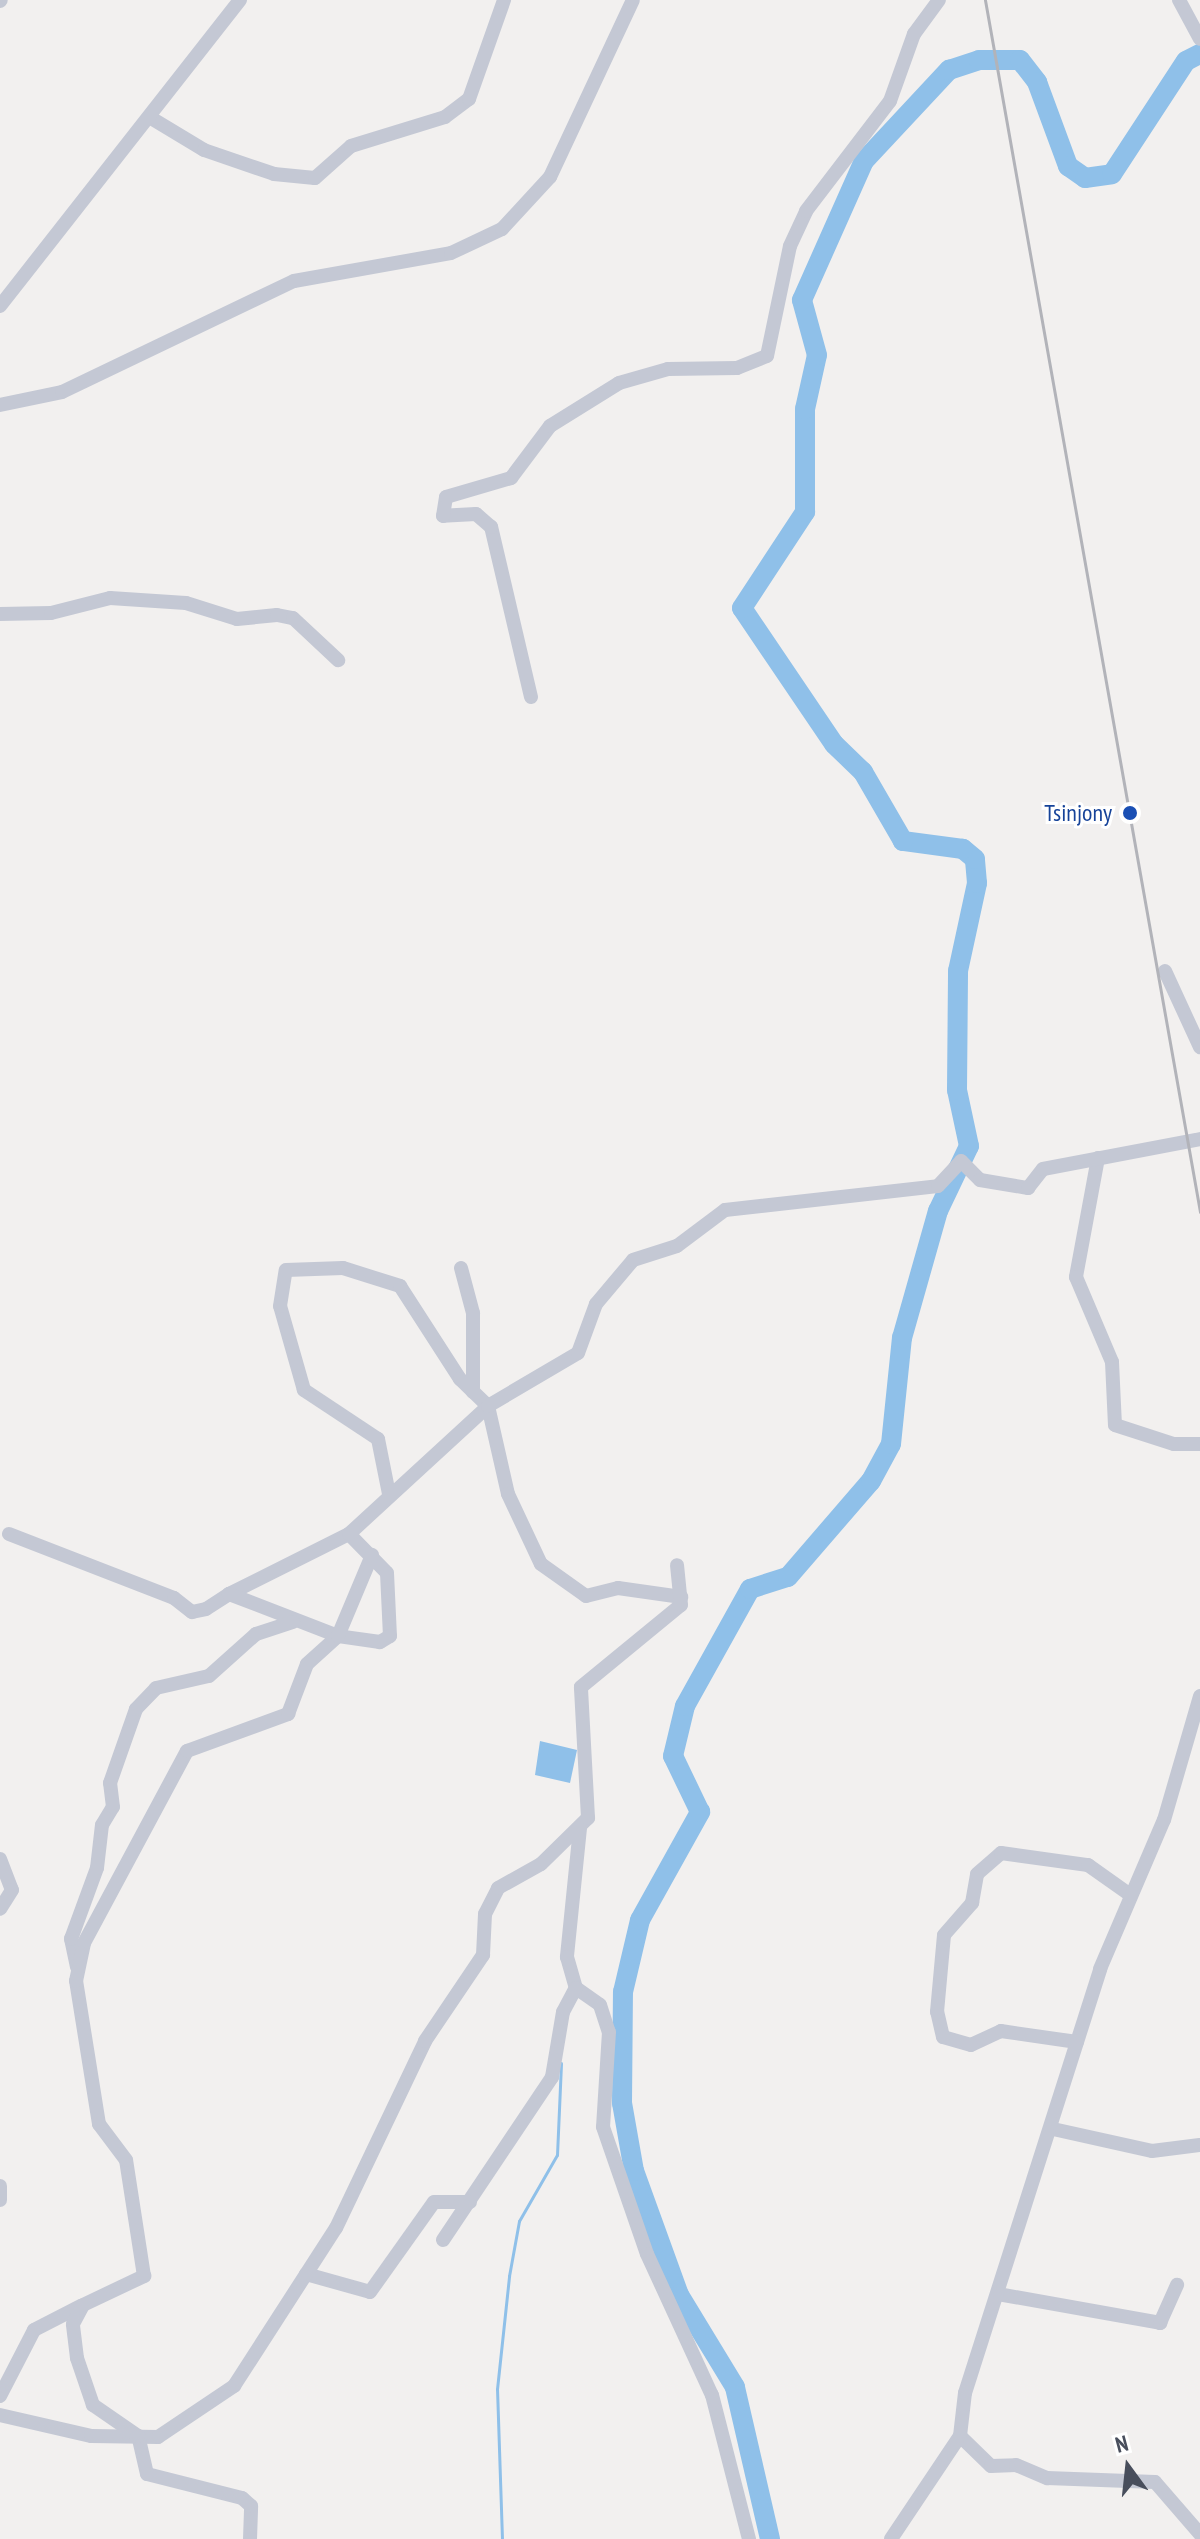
<!DOCTYPE html>
<style>
body{margin:0}
#map{position:relative;width:1200px;height:2539px;overflow:hidden;background:#f2f0ef;font-family:"PT Sans Narrow",sans-serif}
div>[style]{position:absolute}
.water>*{inset:0;background:#8fc0e9}
.stream>*{height:3px;margin:-1.5px;padding:0 1.5px;transform-origin:1.5px;border-radius:1.5px;background:#8fc0e9}
.river>*{height:20px;margin:-10px;padding:0 10px;transform-origin:10px;border-radius:10px;background:#8fc0e9}
.minor>*{height:14px;margin:-7px;padding:0 7px;transform-origin:7px;border-radius:7px;background:#c4c8d4}
.rail>*{height:3px;margin:-1.5px;padding:0 1.5px;transform-origin:1.5px;border-radius:1.5px;background:#b2b3b9}
.dots>*{width:22px;height:22px;translate:-50% -50%;box-sizing:border-box;border:4px solid #fff;border-radius:50%}
span{translate:-50% -50%;white-space:nowrap;text-align:center;line-height:1.15;-webkit-text-stroke:6px #fff;paint-order:stroke}
.transit-label{font-size:24px;color:#164399}
.right{translate:-100% -50%;text-align:right}
.north{position:absolute;left:1088px;top:2427px;width:80px;height:80px;-webkit-text-stroke:6px #fff;paint-order:stroke;rotate:345deg;font-size:22px;font-weight:700;line-height:32px;text-align:center;color:#484e5c}
.north::after{content:'';display:block;margin:auto;width:28px;height:36px;background:#484e5c;clip-path:polygon(50% 0,100% 100%,50% 72%,0 100%)}
</style>
<div id="map">
<div class="water">
<div style="clip-path:polygon(540px 1741px,577px 1750px,570px 1783px,535px 1775px)"></div>
</div>
<div class="stream">
<div style="left:502px;top:2539px;width:150px;rotate:-91.9deg"></div>
<div style="left:497px;top:2389px;width:114px;rotate:-83.9deg"></div>
<div style="left:509px;top:2276px;width:56px;rotate:-79.7deg"></div>
<div style="left:519px;top:2221px;width:76px;rotate:-60.1deg"></div>
<div style="left:557px;top:2155px;width:92px;rotate:-87.5deg"></div>
</div>
<div class="river">
<div style="left:770px;top:2539px;width:156px;rotate:-103deg"></div>
<div style="left:735px;top:2387px;width:108px;rotate:-121.3deg"></div>
<div style="left:679px;top:2295px;width:132px;rotate:-109.9deg"></div>
<div style="left:634px;top:2171px;width:69px;rotate:-100deg"></div>
<div style="left:622px;top:2103px;width:111px;rotate:-89.5deg"></div>
<div style="left:623px;top:1992px;width:74px;rotate:-76.7deg"></div>
<div style="left:640px;top:1920px;width:124px;rotate:-60.9deg"></div>
<div style="left:700px;top:1812px;width:62px;rotate:-115.7deg"></div>
<div style="left:673px;top:1756px;width:51px;rotate:-76.5deg"></div>
<div style="left:685px;top:1706px;width:134px;rotate:-60.9deg"></div>
<div style="left:750px;top:1589px;width:40px;rotate:-18deg"></div>
<div style="left:788px;top:1577px;width:127px;rotate:-49.2deg"></div>
<div style="left:871px;top:1481px;width:42px;rotate:-61.6deg"></div>
<div style="left:891px;top:1444px;width:107px;rotate:-84.1deg"></div>
<div style="left:902px;top:1338px;width:132px;rotate:-74.2deg"></div>
<div style="left:938px;top:1211px;width:72px;rotate:-64.5deg"></div>
<div style="left:969px;top:1146px;width:57px;rotate:-102.1deg"></div>
<div style="left:957px;top:1090px;width:119px;rotate:-89.5deg"></div>
<div style="left:958px;top:971px;width:90px;rotate:-77.8deg"></div>
<div style="left:977px;top:883px;width:24px;rotate:-95deg"></div>
<div style="left:975px;top:859px;width:16px;rotate:-140deg"></div>
<div style="left:963px;top:849px;width:61px;rotate:-172.4deg"></div>
<div style="left:903px;top:841px;width:80px;rotate:-120.1deg"></div>
<div style="left:863px;top:772px;width:40px;rotate:-136deg"></div>
<div style="left:834px;top:744px;width:164px;rotate:-124.1deg"></div>
<div style="left:742px;top:608px;width:115px;rotate:-56.7deg"></div>
<div style="left:805px;top:512px;width:103px;rotate:-90deg"></div>
<div style="left:805px;top:409px;width:55px;rotate:-77.5deg"></div>
<div style="left:817px;top:355px;width:57px;rotate:-105.3deg"></div>
<div style="left:802px;top:300px;width:152px;rotate:-66deg"></div>
<div style="left:864px;top:161px;width:125px;rotate:-47deg"></div>
<div style="left:949px;top:70px;width:32px;rotate:-18deg"></div>
<div style="left:979px;top:60px;width:41px"></div>
<div style="left:1020px;top:60px;width:28px;rotate:52deg"></div>
<div style="left:1037px;top:82px;width:90px;rotate:69.7deg"></div>
<div style="left:1068px;top:166px;width:21px;rotate:35deg"></div>
<div style="left:1085px;top:178px;width:27px;rotate:-8deg"></div>
<div style="left:1112px;top:174px;width:135px;rotate:-56.8deg"></div>
<div style="left:1186px;top:61px;width:16px;rotate:-27deg"></div>
</div>
<div class="minor">
<div style="left:1179px;top:0;width:44px;rotate:61.7deg"></div>
<div style="left:0;top:1px;width:1px;rotate:-45deg"></div>
<div style="left:151px;top:118px;width:62px;rotate:31.1deg"></div>
<div style="left:204px;top:150px;width:74px;rotate:18.9deg"></div>
<div style="left:274px;top:174px;width:41px;rotate:5.6deg"></div>
<div style="left:315px;top:178px;width:48px;rotate:-41.6deg"></div>
<div style="left:351px;top:146px;width:98px;rotate:-17.1deg"></div>
<div style="left:445px;top:117px;width:30px;rotate:-37deg"></div>
<div style="left:469px;top:99px;width:105px;rotate:-70.5deg"></div>
<div style="left:0;top:306px;width:389px;rotate:-51.9deg"></div>
<div style="left:0;top:405px;width:63px;rotate:-11.8deg"></div>
<div style="left:62px;top:392px;width:257px;rotate:-25.6deg"></div>
<div style="left:294px;top:281px;width:159px;rotate:-10.1deg"></div>
<div style="left:451px;top:253px;width:56px;rotate:-25.2deg"></div>
<div style="left:502px;top:229px;width:71px;rotate:-47.3deg"></div>
<div style="left:550px;top:177px;width:195px;rotate:-64.9deg"></div>
<div style="left:0;top:614px;width:51px;rotate:-1.1deg"></div>
<div style="left:51px;top:613px;width:61px;rotate:-14.3deg"></div>
<div style="left:110px;top:598px;width:76px;rotate:3.8deg"></div>
<div style="left:186px;top:603px;width:53px;rotate:17.4deg"></div>
<div style="left:237px;top:619px;width:40px;rotate:-5.7deg"></div>
<div style="left:277px;top:615px;width:16px;rotate:11deg"></div>
<div style="left:293px;top:618px;width:62px;rotate:43deg"></div>
<div style="left:531px;top:697px;width:175px;rotate:-103.2deg"></div>
<div style="left:491px;top:527px;width:20px;rotate:-139deg"></div>
<div style="left:476px;top:514px;width:33px;rotate:177deg"></div>
<div style="left:443px;top:516px;width:19px;rotate:-81deg"></div>
<div style="left:446px;top:497px;width:68px;rotate:-16.3deg"></div>
<div style="left:511px;top:478px;width:65px;rotate:-53.1deg"></div>
<div style="left:550px;top:426px;width:81px;rotate:-31.9deg"></div>
<div style="left:619px;top:383px;width:51px;rotate:-15.9deg"></div>
<div style="left:668px;top:369px;width:69px;rotate:-0.8deg"></div>
<div style="left:737px;top:368px;width:32px;rotate:-22deg"></div>
<div style="left:767px;top:356px;width:112px;rotate:-78.2deg"></div>
<div style="left:790px;top:246px;width:38px;rotate:-65deg"></div>
<div style="left:806px;top:211px;width:138px;rotate:-52.6deg"></div>
<div style="left:890px;top:101px;width:71px;rotate:-70.3deg"></div>
<div style="left:914px;top:34px;width:42px;rotate:-53.7deg"></div>
<div style="left:1165px;top:971px;width:84px;rotate:65.3deg"></div>
<div style="left:1098px;top:1158px;width:121px;rotate:100.5deg"></div>
<div style="left:1076px;top:1277px;width:92px;rotate:67deg"></div>
<div style="left:1112px;top:1362px;width:63px;rotate:87.3deg"></div>
<div style="left:1115px;top:1425px;width:62px;rotate:17.9deg"></div>
<div style="left:1174px;top:1444px;width:26px"></div>
<div style="left:461px;top:1268px;width:47px;rotate:75.1deg"></div>
<div style="left:473px;top:1313px;width:79px;rotate:90deg"></div>
<div style="left:389px;top:1494px;width:56px;rotate:-101.3deg"></div>
<div style="left:378px;top:1439px;width:89px;rotate:-146.5deg"></div>
<div style="left:304px;top:1390px;width:87px;rotate:-105.9deg"></div>
<div style="left:280px;top:1306px;width:36px;rotate:-81deg"></div>
<div style="left:286px;top:1270px;width:57px;rotate:-2deg"></div>
<div style="left:343px;top:1268px;width:60px;rotate:17.5deg"></div>
<div style="left:400px;top:1286px;width:111px;rotate:57.2deg"></div>
<div style="left:460px;top:1379px;width:39px;rotate:44deg"></div>
<div style="left:488px;top:1406px;width:90px;rotate:77.2deg"></div>
<div style="left:508px;top:1494px;width:77px;rotate:64.8deg"></div>
<div style="left:541px;top:1564px;width:55px;rotate:35.4deg"></div>
<div style="left:586px;top:1596px;width:33px;rotate:-14deg"></div>
<div style="left:618px;top:1588px;width:64px;rotate:8.1deg"></div>
<div style="left:9px;top:1534px;width:177px;rotate:21.2deg"></div>
<div style="left:174px;top:1598px;width:23px;rotate:38deg"></div>
<div style="left:192px;top:1612px;width:14px;rotate:-12deg"></div>
<div style="left:206px;top:1609px;width:27px;rotate:-33deg"></div>
<div style="left:229px;top:1594px;width:134px;rotate:-26.6deg"></div>
<div style="left:349px;top:1534px;width:54px;rotate:45.7deg"></div>
<div style="left:387px;top:1573px;width:63px;rotate:87.3deg"></div>
<div style="left:390px;top:1636px;width:12px;rotate:149deg"></div>
<div style="left:380px;top:1642px;width:42px;rotate:-171.9deg"></div>
<div style="left:338px;top:1636px;width:117px;rotate:-158.9deg"></div>
<div style="left:349px;top:1534px;width:189px;rotate:-42.6deg"></div>
<div style="left:488px;top:1406px;width:104px;rotate:-30.5deg"></div>
<div style="left:578px;top:1353px;width:52px;rotate:-69.8deg"></div>
<div style="left:596px;top:1304px;width:57px;rotate:-49.9deg"></div>
<div style="left:633px;top:1260px;width:46px;rotate:-17.7deg"></div>
<div style="left:677px;top:1246px;width:60px;rotate:-36.9deg"></div>
<div style="left:725px;top:1210px;width:214px;rotate:-6.4deg"></div>
<div style="left:938px;top:1186px;width:34px;rotate:-47deg"></div>
<div style="left:961px;top:1161px;width:27px;rotate:45deg"></div>
<div style="left:980px;top:1180px;width:49px;rotate:9.5deg"></div>
<div style="left:1028px;top:1188px;width:24px;rotate:-52deg"></div>
<div style="left:1043px;top:1169px;width:160px;rotate:-10.8deg"></div>
<div style="left:580px;top:1828px;width:130px;rotate:95.8deg"></div>
<div style="left:567px;top:1957px;width:32px;rotate:74deg"></div>
<div style="left:576px;top:1988px;width:29px;rotate:35deg"></div>
<div style="left:600px;top:2005px;width:28px;rotate:72deg"></div>
<div style="left:609px;top:2032px;width:95px;rotate:93.6deg"></div>
<div style="left:603px;top:2127px;width:134px;rotate:70.9deg"></div>
<div style="left:647px;top:2254px;width:155px;rotate:65.3deg"></div>
<div style="left:712px;top:2395px;width:149px;rotate:75.6deg"></div>
<div style="left:0;top:1859px;width:33px;rotate:69deg"></div>
<div style="left:12px;top:1890px;width:22px;rotate:122deg"></div>
<div style="left:77px;top:1967px;width:29px;rotate:-102deg"></div>
<div style="left:71px;top:1939px;width:76px;rotate:-69.9deg"></div>
<div style="left:97px;top:1868px;width:43px;rotate:-83.4deg"></div>
<div style="left:102px;top:1825px;width:21px;rotate:-59deg"></div>
<div style="left:113px;top:1807px;width:24px;rotate:-97deg"></div>
<div style="left:110px;top:1783px;width:78px;rotate:-70.6deg"></div>
<div style="left:136px;top:1709px;width:29px;rotate:-46deg"></div>
<div style="left:156px;top:1688px;width:54px;rotate:-12.8deg"></div>
<div style="left:209px;top:1676px;width:63px;rotate:-41.8deg"></div>
<div style="left:256px;top:1634px;width:39px;rotate:-18deg"></div>
<div style="left:1077px;top:2042px;width:77px;rotate:-171.8deg"></div>
<div style="left:1001px;top:2031px;width:33px;rotate:155deg"></div>
<div style="left:971px;top:2045px;width:29px;rotate:-164deg"></div>
<div style="left:943px;top:2037px;width:26px;rotate:-103deg"></div>
<div style="left:937px;top:2012px;width:77px;rotate:-84.8deg"></div>
<div style="left:944px;top:1935px;width:43px;rotate:-48.8deg"></div>
<div style="left:972px;top:1903px;width:29px;rotate:-80deg"></div>
<div style="left:977px;top:1874px;width:32px;rotate:-41deg"></div>
<div style="left:1001px;top:1853px;width:88px;rotate:7.9deg"></div>
<div style="left:1088px;top:1865px;width:50px;rotate:35.3deg"></div>
<div style="left:1053px;top:2129px;width:101px;rotate:12.5deg"></div>
<div style="left:1152px;top:2151px;width:48px;rotate:-7.1deg"></div>
<div style="left:0;top:2186px;width:14px;rotate:90deg"></div>
<div style="left:443px;top:2240px;width:196px;rotate:-56.2deg"></div>
<div style="left:552px;top:2077px;width:66px;rotate:-80.4deg"></div>
<div style="left:563px;top:2012px;width:27px;rotate:-62deg"></div>
<div style="left:306px;top:2274px;width:66px;rotate:15.7deg"></div>
<div style="left:370px;top:2292px;width:110px;rotate:-54.6deg"></div>
<div style="left:434px;top:2202px;width:36px"></div>
<div style="left:998px;top:2294px;width:165px;rotate:10.1deg"></div>
<div style="left:1160px;top:2323px;width:42px;rotate:-65.9deg"></div>
<div style="left:0;top:2396px;width:74px;rotate:-62.7deg"></div>
<div style="left:34px;top:2330px;width:53px;rotate:-27.1deg"></div>
<div style="left:0;top:2415px;width:93px;rotate:13deg"></div>
<div style="left:91px;top:2436px;width:67px;rotate:0.9deg"></div>
<div style="left:158px;top:2437px;width:92px;rotate:-33.9deg"></div>
<div style="left:234px;top:2386px;width:188px;rotate:-57.2deg"></div>
<div style="left:336px;top:2228px;width:207px;rotate:-64.5deg"></div>
<div style="left:425px;top:2041px;width:104px;rotate:-56deg"></div>
<div style="left:483px;top:1955px;width:41px;rotate:-87.2deg"></div>
<div style="left:485px;top:1914px;width:29px;rotate:-63deg"></div>
<div style="left:498px;top:1888px;width:49px;rotate:-29.2deg"></div>
<div style="left:541px;top:1864px;width:66px;rotate:-44.4deg"></div>
<div style="left:588px;top:1818px;width:131px;rotate:-93.1deg"></div>
<div style="left:581px;top:1687px;width:129px;rotate:-39.4deg"></div>
<div style="left:681px;top:1605px;width:40px;rotate:-95.7deg"></div>
<div style="left:960px;top:2436px;width:43px;rotate:44.1deg"></div>
<div style="left:991px;top:2466px;width:25px;rotate:-2deg"></div>
<div style="left:1016px;top:2465px;width:34px;rotate:23deg"></div>
<div style="left:1047px;top:2478px;width:108px;rotate:2.1deg"></div>
<div style="left:1155px;top:2482px;width:69px;rotate:49.1deg"></div>
<div style="left:250px;top:2539px;width:33px;rotate:-88deg"></div>
<div style="left:251px;top:2506px;width:12px;rotate:-138deg"></div>
<div style="left:242px;top:2498px;width:98px;rotate:-165.8deg"></div>
<div style="left:147px;top:2474px;width:39px;rotate:-103deg"></div>
<div style="left:138px;top:2436px;width:55px;rotate:-145.4deg"></div>
<div style="left:93px;top:2405px;width:50px;rotate:-108.8deg"></div>
<div style="left:77px;top:2358px;width:34px;rotate:-97deg"></div>
<div style="left:73px;top:2324px;width:21px;rotate:-62deg"></div>
<div style="left:83px;top:2305px;width:68px;rotate:-25.4deg"></div>
<div style="left:144px;top:2276px;width:117px;rotate:-98.8deg"></div>
<div style="left:126px;top:2160px;width:45px;rotate:-126.9deg"></div>
<div style="left:99px;top:2124px;width:145px;rotate:-99.1deg"></div>
<div style="left:76px;top:1981px;width:39px;rotate:-78deg"></div>
<div style="left:84px;top:1943px;width:218px;rotate:-61.8deg"></div>
<div style="left:187px;top:1751px;width:108px;rotate:-20.1deg"></div>
<div style="left:288px;top:1714px;width:53px;rotate:-69.2deg"></div>
<div style="left:307px;top:1664px;width:42px;rotate:-42.1deg"></div>
<div style="left:338px;top:1636px;width:88px;rotate:-67.2deg"></div>
<div style="left:891px;top:2539px;width:124px;rotate:-56.2deg"></div>
<div style="left:960px;top:2436px;width:43px;rotate:-83.4deg"></div>
<div style="left:965px;top:2393px;width:445px;rotate:-72.3deg"></div>
<div style="left:1100px;top:1969px;width:162px;rotate:-66.8deg"></div>
<div style="left:1164px;top:1820px;width:129px;rotate:-73.8deg"></div>
</div>
<div class="rail">
<div style="left:985px;top:0;width:1231px;rotate:79.94deg"></div>
</div>
<div class="dots">
<div style="left:1130px;top:813px;background:#1a4fb4"></div>
</div>
<div class="transit-label">
<span class="right" style="left:1112px;top:813px">Tsinjony</span>
</div>
<div class="north">N</div>
</div>
